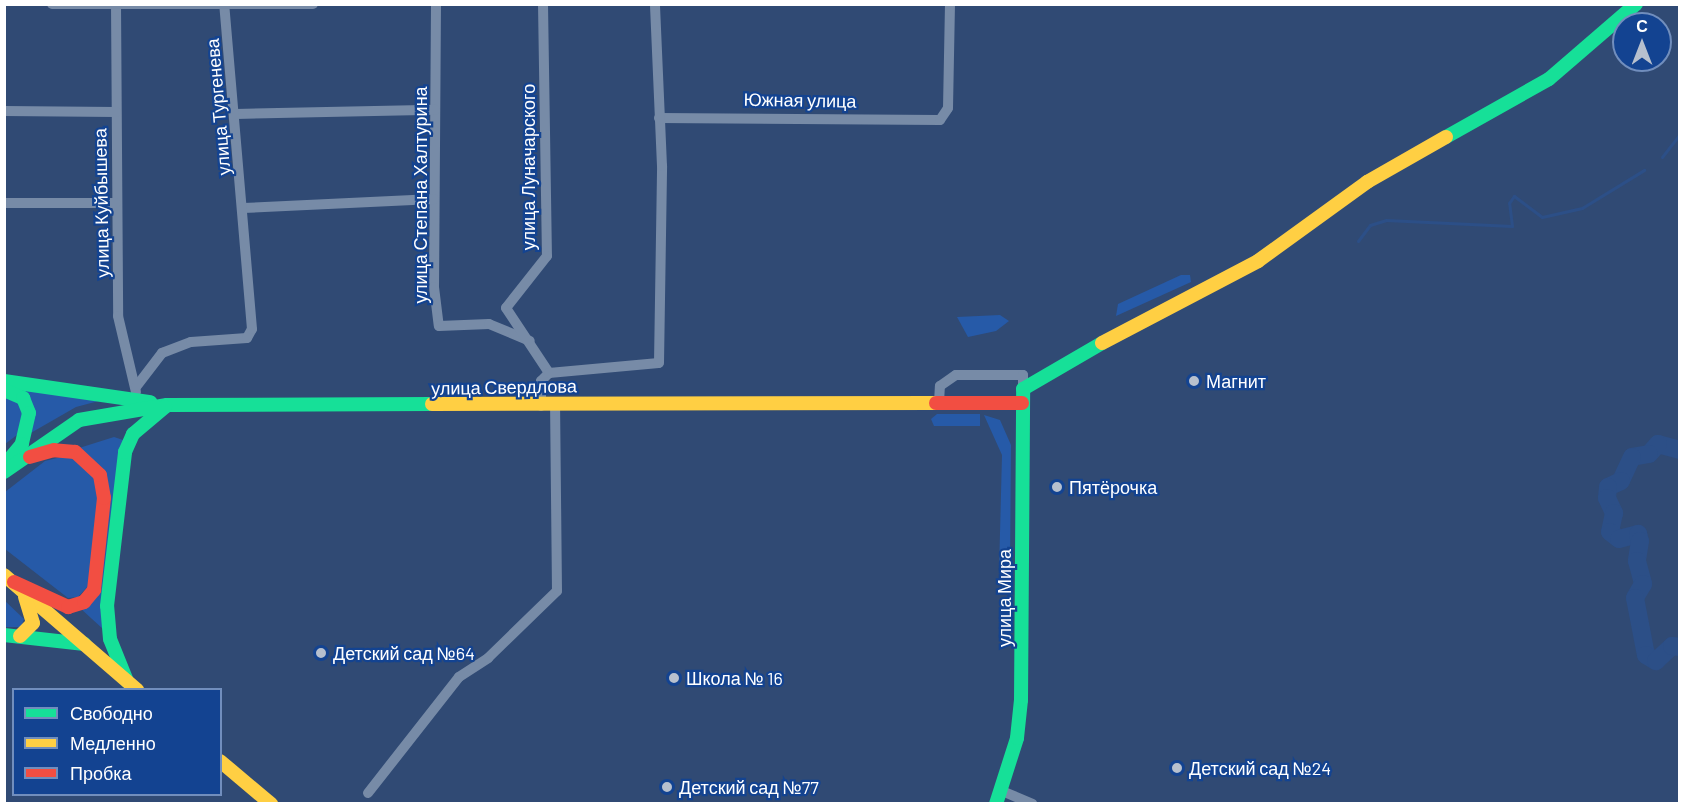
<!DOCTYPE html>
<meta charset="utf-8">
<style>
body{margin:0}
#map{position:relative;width:1684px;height:808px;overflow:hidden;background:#304a74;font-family:Barlow,sans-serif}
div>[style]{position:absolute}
.green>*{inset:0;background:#265aa8}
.stream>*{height:3px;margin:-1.5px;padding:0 1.5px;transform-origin:1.5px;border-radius:1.5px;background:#2c4f87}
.river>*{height:18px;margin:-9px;padding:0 9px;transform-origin:9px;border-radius:9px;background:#2c4f87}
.street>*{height:10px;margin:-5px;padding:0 5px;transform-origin:5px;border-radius:5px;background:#778ba7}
.fast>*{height:14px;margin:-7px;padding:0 7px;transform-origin:7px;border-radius:7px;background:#16e098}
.slow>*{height:14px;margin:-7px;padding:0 7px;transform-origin:7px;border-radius:7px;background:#ffcf43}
.jam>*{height:14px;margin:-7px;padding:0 7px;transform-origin:7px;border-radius:7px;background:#f24e42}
.dots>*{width:16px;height:16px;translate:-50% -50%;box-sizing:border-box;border:3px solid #134391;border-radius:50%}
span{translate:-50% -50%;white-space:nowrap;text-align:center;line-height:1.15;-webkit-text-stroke:4.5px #134391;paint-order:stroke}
.street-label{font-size:18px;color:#fff}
.poi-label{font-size:18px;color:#fff}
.left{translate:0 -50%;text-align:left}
.frame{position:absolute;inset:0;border:6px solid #fff;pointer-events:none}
.legend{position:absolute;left:12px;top:688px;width:210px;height:108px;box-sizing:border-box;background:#134391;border:2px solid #718ebd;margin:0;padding:8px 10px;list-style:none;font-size:18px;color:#fff}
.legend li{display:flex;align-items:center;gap:12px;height:30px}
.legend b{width:30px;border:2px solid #718ebd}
.north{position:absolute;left:1612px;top:12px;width:60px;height:60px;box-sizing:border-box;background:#134391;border:2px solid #718ebd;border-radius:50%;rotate:0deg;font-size:16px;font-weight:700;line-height:24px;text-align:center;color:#fff}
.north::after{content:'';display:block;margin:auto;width:21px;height:27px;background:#b7c0ce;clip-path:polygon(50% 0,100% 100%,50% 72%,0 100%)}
</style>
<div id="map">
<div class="green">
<div style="clip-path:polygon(1181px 275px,1190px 275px,1191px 282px,1116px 316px,1118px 304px)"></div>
<div style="clip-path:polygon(1000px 315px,1009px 321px,996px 331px,968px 337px,957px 317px)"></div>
<div style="clip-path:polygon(22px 389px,110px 398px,76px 407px,29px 434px)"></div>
<div style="clip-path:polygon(5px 392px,14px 393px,24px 416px,17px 435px,5px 444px)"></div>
<div style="clip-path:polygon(937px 414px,980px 414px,980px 426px,934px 426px,931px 419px)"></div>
<div style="clip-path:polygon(984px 415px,1000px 420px,1011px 445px,1010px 572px,999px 572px,1002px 455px)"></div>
<div style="clip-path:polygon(114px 437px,123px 440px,103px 629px,80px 608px,91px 601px,109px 497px,76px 449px)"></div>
<div style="clip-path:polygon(69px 455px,94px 474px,99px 496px,89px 585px,78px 597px,68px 598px,5px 549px,5px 492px,45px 461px)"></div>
<div style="clip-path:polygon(4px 600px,24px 619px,21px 627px,5px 627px)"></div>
</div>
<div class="stream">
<div style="left:1662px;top:157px;width:29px;rotate:-52deg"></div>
<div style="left:1358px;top:241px;width:20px;rotate:-53deg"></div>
<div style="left:1370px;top:225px;width:17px;rotate:-17deg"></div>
<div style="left:1386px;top:220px;width:126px;rotate:2.7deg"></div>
<div style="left:1512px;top:226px;width:23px;rotate:-97deg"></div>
<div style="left:1509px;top:203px;width:9px;rotate:-54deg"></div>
<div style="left:1514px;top:196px;width:35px;rotate:37deg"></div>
<div style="left:1542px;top:217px;width:41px;rotate:-12.7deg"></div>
<div style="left:1582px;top:208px;width:73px;rotate:-31.5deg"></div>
</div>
<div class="river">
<div style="left:1680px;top:450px;width:23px;rotate:-165deg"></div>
<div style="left:1658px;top:444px;width:13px;rotate:132deg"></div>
<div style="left:1649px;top:454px;width:17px;rotate:170deg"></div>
<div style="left:1632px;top:457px;width:26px;rotate:115deg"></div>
<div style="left:1621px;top:481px;width:14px;rotate:155deg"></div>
<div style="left:1608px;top:487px;width:11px;rotate:95deg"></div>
<div style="left:1607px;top:498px;width:17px;rotate:65deg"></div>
<div style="left:1614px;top:513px;width:19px;rotate:102deg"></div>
<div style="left:1610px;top:532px;width:11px;rotate:38deg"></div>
<div style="left:1619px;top:539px;width:20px;rotate:-15deg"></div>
<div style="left:1638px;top:534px;width:7px;rotate:74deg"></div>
<div style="left:1640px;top:541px;width:20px;rotate:99deg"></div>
<div style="left:1637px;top:561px;width:24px;rotate:75deg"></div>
<div style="left:1643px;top:584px;width:16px;rotate:120deg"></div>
<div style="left:1635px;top:598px;width:58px;rotate:79.1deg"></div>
<div style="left:1646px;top:655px;width:12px;rotate:31deg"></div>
<div style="left:1656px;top:661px;width:22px;rotate:-43deg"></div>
<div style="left:1672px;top:646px;width:8px;rotate:7deg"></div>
</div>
<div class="street">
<div style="left:52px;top:4px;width:261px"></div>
<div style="left:116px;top:4px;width:312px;rotate:89.6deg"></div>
<div style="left:118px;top:316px;width:78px;rotate:76.7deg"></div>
<div style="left:436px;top:4px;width:283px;rotate:90.4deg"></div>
<div style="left:434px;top:287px;width:39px;rotate:83deg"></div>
<div style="left:439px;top:326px;width:50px;rotate:-2.3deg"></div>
<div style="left:489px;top:324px;width:44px;rotate:22.5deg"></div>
<div style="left:543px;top:4px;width:252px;rotate:89.1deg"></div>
<div style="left:547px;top:256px;width:66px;rotate:128.3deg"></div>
<div style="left:506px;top:308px;width:78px;rotate:56.5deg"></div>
<div style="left:4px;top:111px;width:112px;rotate:0.5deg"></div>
<div style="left:236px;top:114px;width:199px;rotate:-1.2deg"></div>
<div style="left:659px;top:118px;width:281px;rotate:0.4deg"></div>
<div style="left:940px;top:120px;width:14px;rotate:-56deg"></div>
<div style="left:948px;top:108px;width:104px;rotate:-88.9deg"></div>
<div style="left:4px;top:203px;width:112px"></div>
<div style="left:243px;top:208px;width:191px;rotate:-2.7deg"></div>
<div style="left:136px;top:387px;width:43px;rotate:-52.6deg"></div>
<div style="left:162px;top:353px;width:31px;rotate:-21deg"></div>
<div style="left:191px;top:342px;width:56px;rotate:-4.1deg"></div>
<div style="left:247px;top:338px;width:10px;rotate:-61deg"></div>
<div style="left:252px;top:329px;width:326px;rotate:-94.9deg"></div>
<div style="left:939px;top:403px;width:17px;rotate:-87deg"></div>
<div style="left:940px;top:386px;width:19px;rotate:-35deg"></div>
<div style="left:956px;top:375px;width:67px"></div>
<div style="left:1023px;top:375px;width:14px;rotate:90deg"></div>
<div style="left:541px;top:406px;width:25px;rotate:-90deg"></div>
<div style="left:541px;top:381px;width:11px;rotate:-45deg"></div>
<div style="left:549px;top:373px;width:110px;rotate:-5.2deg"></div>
<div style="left:659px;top:363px;width:197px;rotate:-89.1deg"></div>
<div style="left:662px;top:166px;width:162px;rotate:-92.5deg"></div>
<div style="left:1002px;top:791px;width:33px;rotate:23deg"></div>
<div style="left:368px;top:793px;width:147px;rotate:-51.9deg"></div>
<div style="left:459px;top:677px;width:35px;rotate:-33deg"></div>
<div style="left:488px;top:658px;width:96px;rotate:-44.2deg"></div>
<div style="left:557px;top:591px;width:185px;rotate:-90.6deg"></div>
</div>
<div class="fast">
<div style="left:1446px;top:137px;width:118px;rotate:-29.4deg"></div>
<div style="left:1549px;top:79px;width:115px;rotate:-40.8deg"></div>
<div style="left:4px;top:381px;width:148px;rotate:8.2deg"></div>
<div style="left:4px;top:390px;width:21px;rotate:23deg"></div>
<div style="left:23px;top:398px;width:16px;rotate:68deg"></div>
<div style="left:29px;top:413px;width:32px;rotate:103deg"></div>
<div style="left:22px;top:444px;width:25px;rotate:130deg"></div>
<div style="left:4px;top:472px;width:91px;rotate:-34.7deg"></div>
<div style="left:79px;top:420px;width:89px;rotate:-9.7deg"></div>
<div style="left:167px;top:405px;width:265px;rotate:-0.2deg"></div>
<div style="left:4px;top:635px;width:81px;rotate:6.4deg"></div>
<div style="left:127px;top:681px;width:45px;rotate:-112deg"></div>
<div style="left:110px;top:639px;width:33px;rotate:-95deg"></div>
<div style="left:107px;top:606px;width:155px;rotate:-83.3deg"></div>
<div style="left:125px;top:452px;width:20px;rotate:-66deg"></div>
<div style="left:133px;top:434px;width:42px;rotate:-40.2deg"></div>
<div style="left:996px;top:804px;width:69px;rotate:-72.3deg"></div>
<div style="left:1017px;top:738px;width:38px;rotate:-84deg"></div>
<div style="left:1021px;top:700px;width:311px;rotate:-89.6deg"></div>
<div style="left:1023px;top:389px;width:91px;rotate:-30.2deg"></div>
</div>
<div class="slow">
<div style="left:1102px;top:343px;width:176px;rotate:-27.7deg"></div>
<div style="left:1258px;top:261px;width:135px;rotate:-35.9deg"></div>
<div style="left:1367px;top:182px;width:91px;rotate:-29.7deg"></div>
<div style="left:432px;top:404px;width:504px;rotate:-0.11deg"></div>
<div style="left:4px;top:575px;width:176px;rotate:40.8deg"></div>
<div style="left:20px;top:636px;width:18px;rotate:-45deg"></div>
<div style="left:33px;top:623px;width:27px;rotate:-107deg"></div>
<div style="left:220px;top:761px;width:67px;rotate:40.1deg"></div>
</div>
<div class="jam">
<div style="left:936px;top:403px;width:86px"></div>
<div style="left:14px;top:582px;width:60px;rotate:24.8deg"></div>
<div style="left:68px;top:607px;width:17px;rotate:-17deg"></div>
<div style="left:84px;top:602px;width:16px;rotate:-50deg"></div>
<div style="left:94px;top:590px;width:93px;rotate:-83.8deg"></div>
<div style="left:104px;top:498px;width:23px;rotate:-100deg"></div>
<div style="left:100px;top:475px;width:34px;rotate:-137deg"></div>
<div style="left:75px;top:452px;width:21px;rotate:-175deg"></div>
<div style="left:54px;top:450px;width:25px;rotate:164deg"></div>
</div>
<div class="dots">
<div style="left:1194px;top:381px;background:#b7c0ce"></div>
<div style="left:1057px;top:487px;background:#b7c0ce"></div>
<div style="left:321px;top:653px;background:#b7c0ce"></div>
<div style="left:674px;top:678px;background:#b7c0ce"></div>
<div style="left:1177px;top:768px;background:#b7c0ce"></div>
<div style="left:667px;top:787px;background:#b7c0ce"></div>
</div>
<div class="street-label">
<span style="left:800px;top:100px;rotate:1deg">Южная улица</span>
<span style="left:218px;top:107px;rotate:-95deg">улица Тургенева</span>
<span style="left:528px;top:167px;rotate:-90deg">улица Луначарского</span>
<span style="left:420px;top:195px;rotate:-90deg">улица Степана Халтурина</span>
<span style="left:101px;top:203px;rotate:-91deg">улица Куйбышева</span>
<span style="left:504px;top:387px;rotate:-1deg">улица Свердлова</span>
<span style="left:1004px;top:598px;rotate:-90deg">улица Мира</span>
</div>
<div class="poi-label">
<span class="left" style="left:1206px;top:381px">Магнит</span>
<span class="left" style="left:1069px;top:487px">Пятёрочка</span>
<span class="left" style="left:333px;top:653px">Детский сад №64</span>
<span class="left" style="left:686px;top:678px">Школа № 16</span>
<span class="left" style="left:1189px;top:768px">Детский сад №24</span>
<span class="left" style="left:679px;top:787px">Детский сад №77</span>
</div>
<div class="frame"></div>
<ul class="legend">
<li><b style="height:8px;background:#16e098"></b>Свободно</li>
<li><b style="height:8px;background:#ffcf43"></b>Медленно</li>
<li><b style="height:8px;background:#f24e42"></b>Пробка</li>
</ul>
<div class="north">С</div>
</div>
